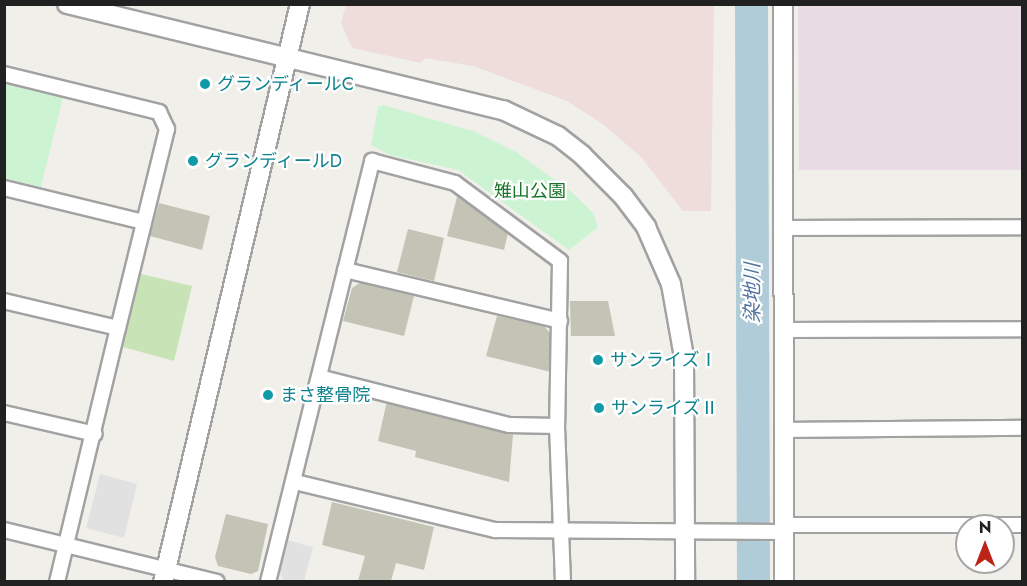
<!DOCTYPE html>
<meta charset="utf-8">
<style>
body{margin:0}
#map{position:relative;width:1027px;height:586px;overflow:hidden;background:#f0efe9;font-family:Jost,"Noto Sans JP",sans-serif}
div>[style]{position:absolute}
.commercial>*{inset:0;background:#efdddb}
.industrial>*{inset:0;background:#e9dce5}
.construction>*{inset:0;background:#c3c4b5}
.grass>*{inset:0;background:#c8e4b6}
.park>*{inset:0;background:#ccf4d3}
.parking>*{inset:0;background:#e1e1e1}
.river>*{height:33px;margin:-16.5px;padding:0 16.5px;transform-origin:16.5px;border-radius:16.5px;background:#afccd8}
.roads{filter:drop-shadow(2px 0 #a2a2a2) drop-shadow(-2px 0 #a2a2a2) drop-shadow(0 2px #a2a2a2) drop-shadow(0 -2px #a2a2a2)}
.minor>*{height:14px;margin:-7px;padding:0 7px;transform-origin:7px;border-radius:7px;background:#fff}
.tertiary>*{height:18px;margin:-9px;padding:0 9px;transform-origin:9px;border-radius:9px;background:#fff}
.dots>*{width:16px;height:16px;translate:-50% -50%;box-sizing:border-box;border:3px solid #fff;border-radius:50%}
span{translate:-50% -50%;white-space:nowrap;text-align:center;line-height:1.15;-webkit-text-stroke:4.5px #fff;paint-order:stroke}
.culture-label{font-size:18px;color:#0d838f}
.left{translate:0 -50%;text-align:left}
.park-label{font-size:18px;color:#197529}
.water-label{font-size:20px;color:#5474a0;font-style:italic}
.frame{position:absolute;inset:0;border:6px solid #212121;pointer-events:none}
.north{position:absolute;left:955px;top:514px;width:60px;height:60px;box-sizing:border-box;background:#fff;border:2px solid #a6a6a6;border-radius:50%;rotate:0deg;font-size:16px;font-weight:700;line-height:24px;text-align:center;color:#212121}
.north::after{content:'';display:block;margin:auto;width:21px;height:27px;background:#ba2518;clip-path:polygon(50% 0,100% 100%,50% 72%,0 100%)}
</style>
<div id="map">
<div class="commercial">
<div style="clip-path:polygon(346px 5px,714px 5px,711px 211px,683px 211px,641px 157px,604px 125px,567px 101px,473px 66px,425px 58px,421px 63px,352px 48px,341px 23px)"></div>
</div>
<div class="industrial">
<div style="clip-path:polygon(798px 5px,1022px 5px,1022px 170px,799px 170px)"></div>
</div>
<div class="construction">
<div style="clip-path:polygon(458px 193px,508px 233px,504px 250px,447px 236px)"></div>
<div style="clip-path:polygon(159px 203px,210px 216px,202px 250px,150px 236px)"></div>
<div style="clip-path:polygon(408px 229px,444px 238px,434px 281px,397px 272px)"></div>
<div style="clip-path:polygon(361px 282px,414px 296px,404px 336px,343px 321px,352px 288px)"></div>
<div style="clip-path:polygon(570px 301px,608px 301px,615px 336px,571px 336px)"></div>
<div style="clip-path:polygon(497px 316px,544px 326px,551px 334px,551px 372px,486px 356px)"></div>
<div style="clip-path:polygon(387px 401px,513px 434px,509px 482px,415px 457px,416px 451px,378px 441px)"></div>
<div style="clip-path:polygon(332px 502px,434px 527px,424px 570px,396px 563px,391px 581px,358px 581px,365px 556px,322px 545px)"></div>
<div style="clip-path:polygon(226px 514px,268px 524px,258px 571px,251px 574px,218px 566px,215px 557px)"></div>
</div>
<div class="grass">
<div style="clip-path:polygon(141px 274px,192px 286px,174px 361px,123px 347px)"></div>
</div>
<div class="park">
<div style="clip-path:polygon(5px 83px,63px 97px,41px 187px,5px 178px)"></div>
<div style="clip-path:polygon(383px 105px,473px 131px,516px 152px,573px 193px,593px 213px,598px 227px,569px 250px,458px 170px,390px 155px,371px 145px,378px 107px)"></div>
</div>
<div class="parking">
<div style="clip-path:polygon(100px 474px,137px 484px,124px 538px,86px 528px)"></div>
<div style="clip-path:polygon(288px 540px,313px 547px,304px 581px,284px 581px,279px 572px)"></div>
</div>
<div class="river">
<div style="left:751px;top:4px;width:578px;rotate:89.8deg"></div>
</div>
<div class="roads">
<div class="minor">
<div style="left:4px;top:74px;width:160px;rotate:13.8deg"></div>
<div style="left:159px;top:112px;width:19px;rotate:65deg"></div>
<div style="left:167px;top:129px;width:205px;rotate:103.8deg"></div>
<div style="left:118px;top:328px;width:117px;rotate:-166.7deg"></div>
<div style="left:4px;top:188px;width:143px;rotate:13.7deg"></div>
<div style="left:785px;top:228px;width:237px;rotate:-0.2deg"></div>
<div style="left:345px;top:270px;width:221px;rotate:13.3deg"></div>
<div style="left:785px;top:330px;width:237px;rotate:-0.2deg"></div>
<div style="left:319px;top:377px;width:196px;rotate:14.2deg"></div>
<div style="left:509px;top:425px;width:48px;rotate:1.2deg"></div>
<div style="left:4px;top:413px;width:93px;rotate:13deg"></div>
<div style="left:785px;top:430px;width:237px;rotate:-0.5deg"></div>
<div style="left:295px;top:482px;width:206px;rotate:13.5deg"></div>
<div style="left:495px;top:530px;width:288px;rotate:0.4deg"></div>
<div style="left:783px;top:525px;width:239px"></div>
<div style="left:4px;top:530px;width:219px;rotate:13.7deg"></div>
<div style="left:57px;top:582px;width:261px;rotate:-76.5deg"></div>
<div style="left:268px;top:582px;width:434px;rotate:-76.1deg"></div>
<div style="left:372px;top:161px;width:86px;rotate:14.8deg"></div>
<div style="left:455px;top:183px;width:131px;rotate:36.6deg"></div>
<div style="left:560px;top:261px;width:165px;rotate:91deg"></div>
<div style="left:557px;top:426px;width:156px;rotate:87.8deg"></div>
</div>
<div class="tertiary">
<div style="left:67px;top:4px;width:449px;rotate:13.7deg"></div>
<div style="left:503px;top:110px;width:61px;rotate:25.3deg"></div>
<div style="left:558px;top:136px;width:31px;rotate:38deg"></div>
<div style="left:582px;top:155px;width:58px;rotate:45deg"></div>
<div style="left:623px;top:196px;width:39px;rotate:53deg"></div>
<div style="left:646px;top:227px;width:62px;rotate:66.3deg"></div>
<div style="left:671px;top:284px;width:74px;rotate:79.9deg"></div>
<div style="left:684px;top:357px;width:225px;rotate:89.7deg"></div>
<div style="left:783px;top:4px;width:578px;rotate:89.9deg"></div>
<div style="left:163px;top:582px;width:594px;rotate:-76.67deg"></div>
</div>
</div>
<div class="dots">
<div style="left:205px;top:84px;background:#0f9aa8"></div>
<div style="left:193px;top:161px;background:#0f9aa8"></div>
<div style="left:598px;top:360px;background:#0f9aa8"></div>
<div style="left:268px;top:395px;background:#0f9aa8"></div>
<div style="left:599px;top:408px;background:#0f9aa8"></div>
</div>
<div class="culture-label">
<span class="left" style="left:217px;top:84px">グランディールC</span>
<span class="left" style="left:205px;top:161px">グランディールD</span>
<span class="left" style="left:610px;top:360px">サンライズⅠ</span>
<span class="left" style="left:280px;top:395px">まさ整骨院</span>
<span class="left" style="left:611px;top:408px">サンライズⅡ</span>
</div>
<div class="park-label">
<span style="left:530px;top:191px">雉山公園</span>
</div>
<div class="water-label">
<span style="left:752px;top:293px;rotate:-90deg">染地川</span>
</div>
<div class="frame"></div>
<div class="north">N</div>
</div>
